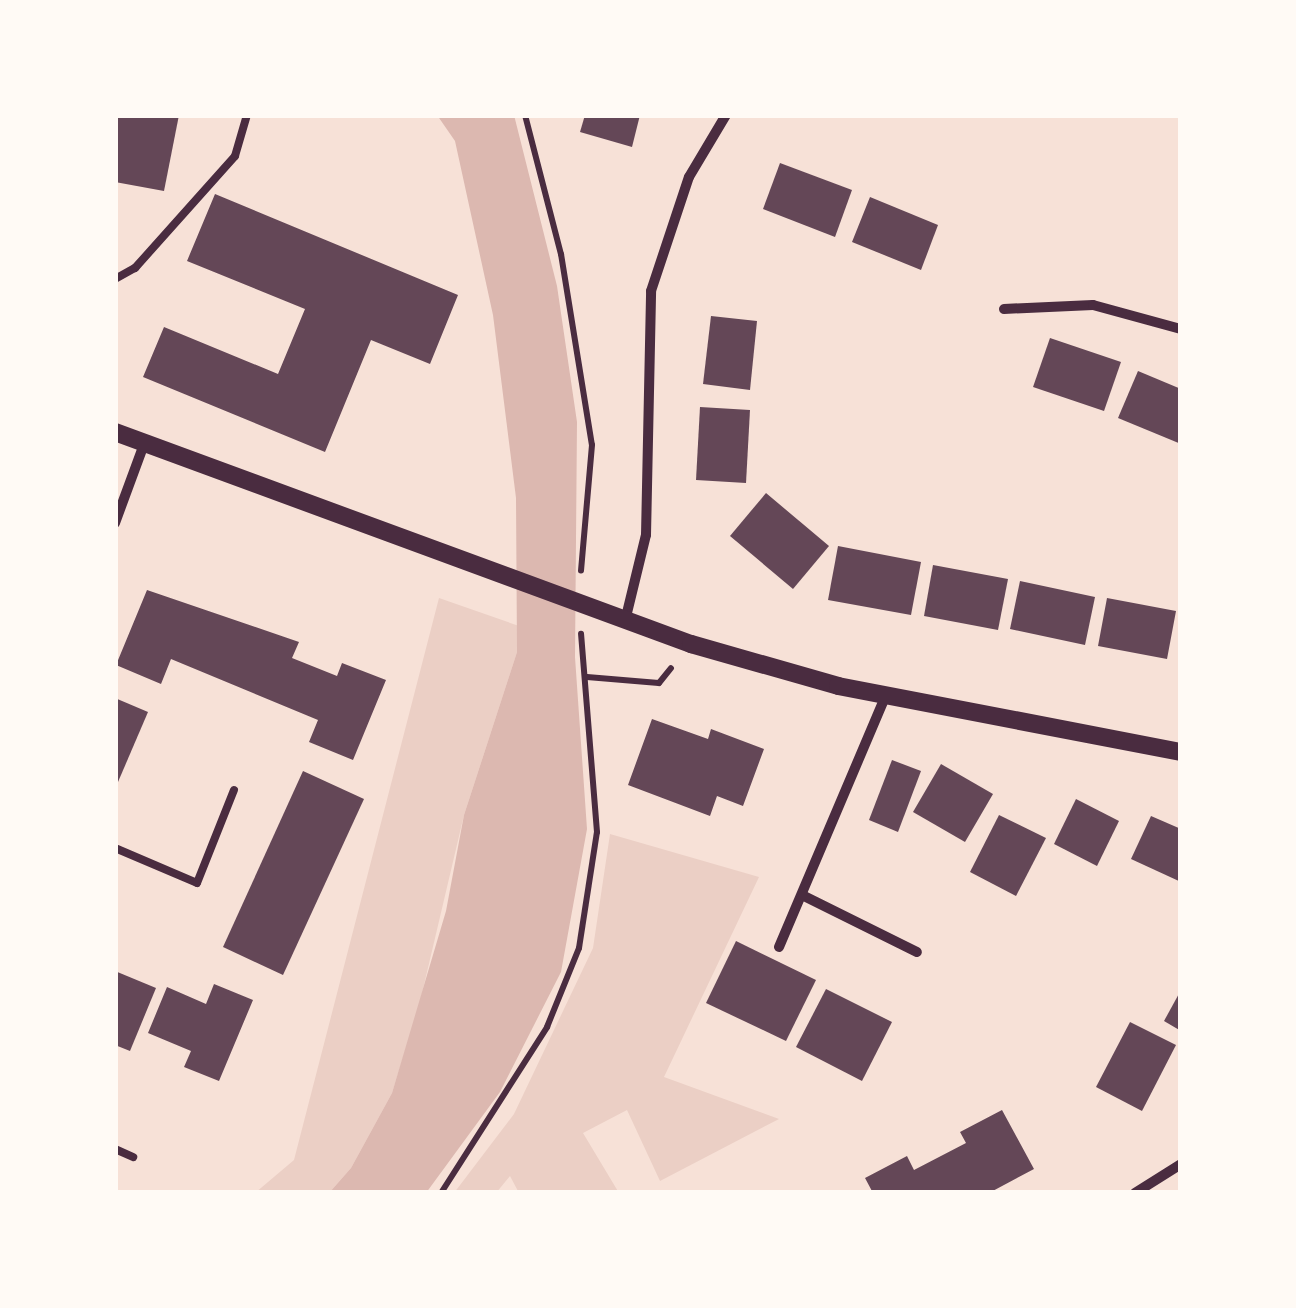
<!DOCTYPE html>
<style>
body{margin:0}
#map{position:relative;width:1296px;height:1308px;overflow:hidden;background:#f7e1d7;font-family:Quicksand,sans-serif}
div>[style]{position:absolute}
.green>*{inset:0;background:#ebcfc5}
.water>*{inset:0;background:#dcb8b0}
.building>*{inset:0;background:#644757}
.path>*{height:6px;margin:-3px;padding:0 3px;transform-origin:3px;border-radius:3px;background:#4a2c40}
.service>*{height:8px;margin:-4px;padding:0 4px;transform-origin:4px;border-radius:4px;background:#4a2c40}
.minor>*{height:10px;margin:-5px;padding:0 5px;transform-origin:5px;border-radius:5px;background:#4a2c40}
.tertiary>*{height:18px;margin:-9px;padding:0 9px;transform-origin:9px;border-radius:9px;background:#4a2c40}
span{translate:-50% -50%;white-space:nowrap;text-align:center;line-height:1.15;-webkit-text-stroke:10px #fffaf5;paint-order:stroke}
.frame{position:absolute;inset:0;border:118px solid #fffaf5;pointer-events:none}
</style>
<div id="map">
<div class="green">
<div style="clip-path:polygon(439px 598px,519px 626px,517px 652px,464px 815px,419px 1006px,392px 1093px,351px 1168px,329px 1193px,255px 1193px,294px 1160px)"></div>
<div style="clip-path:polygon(610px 834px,759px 877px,664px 1077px,779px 1119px,660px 1181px,627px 1110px,583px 1133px,619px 1193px,519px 1193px,510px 1176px,496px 1193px,454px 1193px,514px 1114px,593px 948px)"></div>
</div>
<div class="water">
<div style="clip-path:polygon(437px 115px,514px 115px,557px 286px,577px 422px,575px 657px,587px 829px,561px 972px,500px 1092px,426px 1193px,329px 1193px,351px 1168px,392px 1093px,446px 911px,464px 815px,517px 652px,516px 498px,493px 315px,455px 141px)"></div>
</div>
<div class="building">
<div style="clip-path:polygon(115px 115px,179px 115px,164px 191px,115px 182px)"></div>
<div style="clip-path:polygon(585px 115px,640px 115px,632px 147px,580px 132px)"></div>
<div style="clip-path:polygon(780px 163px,852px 190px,835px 237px,763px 209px)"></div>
<div style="clip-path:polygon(215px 194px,458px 295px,430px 364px,371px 340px,325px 452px,143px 377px,164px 327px,278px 374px,305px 309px,187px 261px)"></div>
<div style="clip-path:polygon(870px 197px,938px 225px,921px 270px,852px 242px)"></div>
<div style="clip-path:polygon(711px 316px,757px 321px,750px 390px,703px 384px)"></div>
<div style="clip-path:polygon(1050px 338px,1121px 362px,1104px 411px,1033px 387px)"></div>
<div style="clip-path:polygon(1138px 371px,1181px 389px,1181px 444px,1118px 418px)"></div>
<div style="clip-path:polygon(700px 407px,750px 410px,746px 483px,696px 480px)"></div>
<div style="clip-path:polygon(766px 493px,829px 546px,793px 589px,730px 536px)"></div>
<div style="clip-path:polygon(838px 546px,921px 562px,911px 615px,828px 600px)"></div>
<div style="clip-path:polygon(933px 565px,1008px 579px,998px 630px,924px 616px)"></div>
<div style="clip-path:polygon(1020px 581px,1095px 597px,1085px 645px,1010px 629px)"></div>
<div style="clip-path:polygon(147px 590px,299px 642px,292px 658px,337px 676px,342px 663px,386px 680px,353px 760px,309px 742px,318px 720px,171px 659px,161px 684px,116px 665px)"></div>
<div style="clip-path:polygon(1107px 598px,1176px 611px,1167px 659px,1098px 646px)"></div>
<div style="clip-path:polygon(115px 698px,148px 712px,115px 789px)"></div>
<div style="clip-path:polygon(652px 719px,708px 739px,711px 729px,764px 749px,743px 806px,717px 796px,710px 816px,628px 785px)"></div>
<div style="clip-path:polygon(892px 760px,921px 771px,898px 832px,869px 820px)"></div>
<div style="clip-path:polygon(941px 764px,993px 794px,965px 842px,913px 812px)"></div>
<div style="clip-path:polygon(303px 771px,364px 799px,283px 975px,223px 947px)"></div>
<div style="clip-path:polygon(1076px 799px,1119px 821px,1097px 866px,1054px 844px)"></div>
<div style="clip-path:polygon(999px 815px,1046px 838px,1016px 896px,970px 872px)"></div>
<div style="clip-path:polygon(1151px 816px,1181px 829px,1181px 882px,1131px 859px)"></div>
<div style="clip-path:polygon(736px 941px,816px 980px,786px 1041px,706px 1003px)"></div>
<div style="clip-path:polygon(115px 971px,156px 988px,130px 1051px,115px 1045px)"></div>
<div style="clip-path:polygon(214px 984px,253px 1000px,219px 1081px,184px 1067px,191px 1051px,148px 1033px,167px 987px,206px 1004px)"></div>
<div style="clip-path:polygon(826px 989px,892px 1022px,862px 1081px,796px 1047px)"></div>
<div style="clip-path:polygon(1181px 990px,1181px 1031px,1164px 1021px)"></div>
<div style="clip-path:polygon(1130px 1022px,1176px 1045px,1142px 1111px,1096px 1087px)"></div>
<div style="clip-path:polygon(1002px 1110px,1034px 1169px,989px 1193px,873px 1193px,865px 1178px,907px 1156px,914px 1170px,966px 1143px,960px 1132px)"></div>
</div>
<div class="path">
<div style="left:525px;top:115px;width:144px;rotate:75.5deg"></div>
<div style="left:561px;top:254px;width:193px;rotate:80.8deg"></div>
<div style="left:592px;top:445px;width:126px;rotate:95deg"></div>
<div style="left:587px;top:677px;width:72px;rotate:4.8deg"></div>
<div style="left:659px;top:683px;width:19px;rotate:-51deg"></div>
<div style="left:441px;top:1193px;width:197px;rotate:-57.4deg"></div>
<div style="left:547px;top:1027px;width:85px;rotate:-67.9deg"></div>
<div style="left:579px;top:948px;width:117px;rotate:-81.2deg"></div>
<div style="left:597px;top:832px;width:199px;rotate:-94.6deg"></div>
</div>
<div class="service">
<div style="left:115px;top:279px;width:23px;rotate:-29deg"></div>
<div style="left:135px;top:268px;width:150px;rotate:-48.2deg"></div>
<div style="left:235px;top:156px;width:43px;rotate:-73.7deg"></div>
<div style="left:115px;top:848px;width:89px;rotate:23.1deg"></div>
<div style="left:197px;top:883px;width:100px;rotate:-68.3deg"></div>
<div style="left:115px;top:1149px;width:20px;rotate:24deg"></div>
</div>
<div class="minor">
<div style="left:1004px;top:309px;width:89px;rotate:-2.6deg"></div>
<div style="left:1093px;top:305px;width:91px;rotate:15.3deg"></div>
<div style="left:115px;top:523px;width:84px;rotate:-69.8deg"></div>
<div style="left:625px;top:621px;width:89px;rotate:-76.3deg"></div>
<div style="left:646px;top:535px;width:244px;rotate:-88.8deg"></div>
<div style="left:651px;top:291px;width:120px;rotate:-71.6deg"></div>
<div style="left:689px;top:177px;width:72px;rotate:-59.2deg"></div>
<div style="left:804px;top:896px;width:126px;rotate:26.4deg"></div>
<div style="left:779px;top:947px;width:274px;rotate:-67deg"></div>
<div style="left:1135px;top:1193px;width:54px;rotate:-32.2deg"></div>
</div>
<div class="tertiary">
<div style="left:115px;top:432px;width:614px;rotate:20.21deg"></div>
<div style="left:691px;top:644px;width:153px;rotate:15.9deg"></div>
<div style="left:838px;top:686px;width:349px;rotate:10.9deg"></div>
</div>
<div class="frame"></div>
</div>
